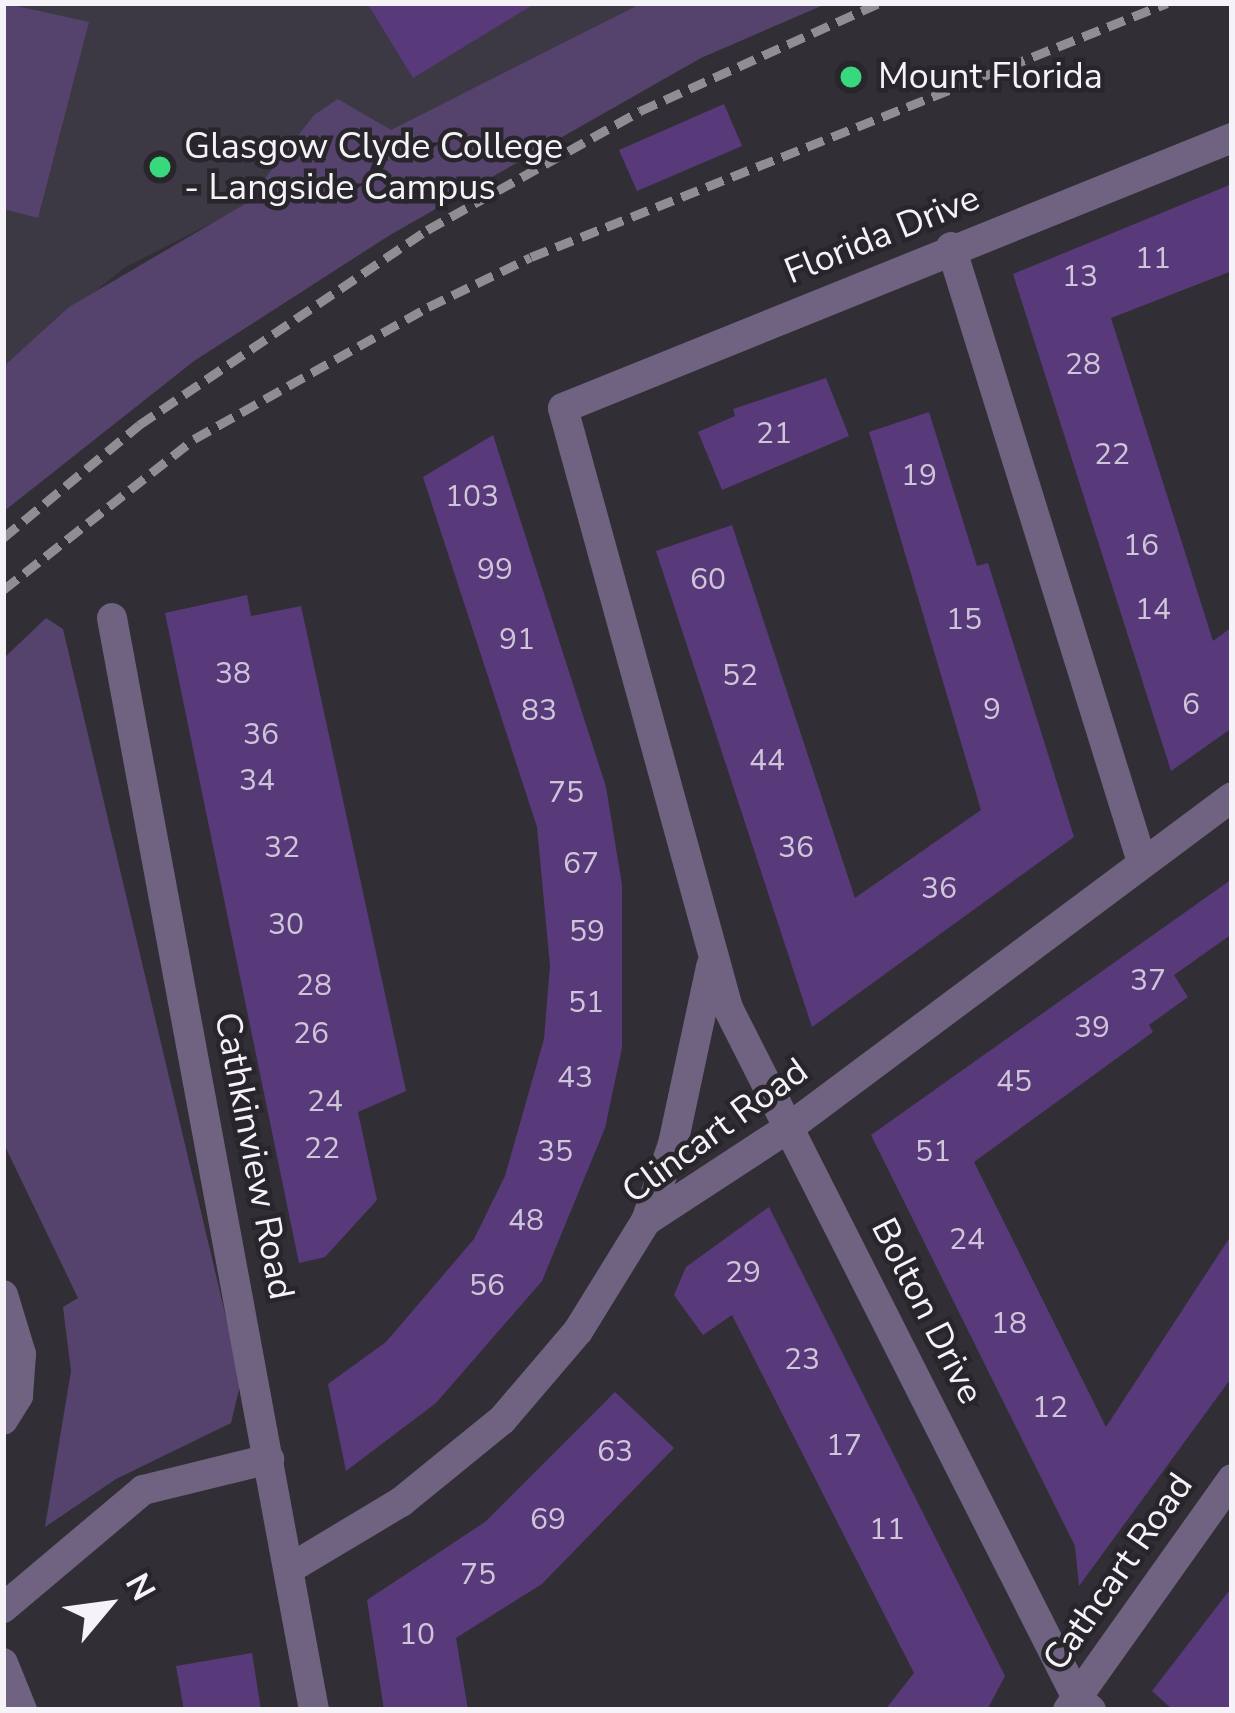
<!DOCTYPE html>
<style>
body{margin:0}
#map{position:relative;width:1235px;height:1713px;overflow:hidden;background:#312f35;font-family:"Nunito Sans",sans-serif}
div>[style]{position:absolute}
.built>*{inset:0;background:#3c3844}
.green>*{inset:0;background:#55436d}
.building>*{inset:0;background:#583a7a}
.minor>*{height:30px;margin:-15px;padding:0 15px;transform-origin:15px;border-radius:15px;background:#706381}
.tertiary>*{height:30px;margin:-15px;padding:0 15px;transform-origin:15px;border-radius:15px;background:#706381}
.rail>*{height:9px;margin-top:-4.5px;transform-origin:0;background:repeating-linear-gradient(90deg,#908e93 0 18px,transparent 0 27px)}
.dots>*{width:33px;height:33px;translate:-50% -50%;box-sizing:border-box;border:6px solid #28252b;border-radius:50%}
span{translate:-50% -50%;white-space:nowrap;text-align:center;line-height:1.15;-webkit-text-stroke:9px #28252b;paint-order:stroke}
.number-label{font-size:30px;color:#cec5d8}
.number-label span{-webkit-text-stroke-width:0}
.poi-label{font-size:36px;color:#f5f3f8}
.left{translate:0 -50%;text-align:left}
.street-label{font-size:36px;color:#f5f3f8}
.frame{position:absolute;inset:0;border:6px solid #f5f3f8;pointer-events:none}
.north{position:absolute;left:48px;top:1545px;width:120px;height:120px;-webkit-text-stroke:9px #28252b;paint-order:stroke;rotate:61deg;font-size:33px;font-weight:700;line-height:48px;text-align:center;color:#f5f3f8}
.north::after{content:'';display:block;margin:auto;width:42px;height:54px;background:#f5f3f8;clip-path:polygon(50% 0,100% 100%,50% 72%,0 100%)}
</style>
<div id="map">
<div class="built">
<div style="clip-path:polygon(3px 3px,642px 3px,124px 268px,3px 367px)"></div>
</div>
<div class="green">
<div style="clip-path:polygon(3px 3px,89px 22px,38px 218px,3px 209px)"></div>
<div style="clip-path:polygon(642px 3px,828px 3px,701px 58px,390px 235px,194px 361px,3px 512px,3px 367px,69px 307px,245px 204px,314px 115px,338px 99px,391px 130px)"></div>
<div style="clip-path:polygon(46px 618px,63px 629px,241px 1381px,231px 1423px,116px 1479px,45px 1527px,71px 1371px,63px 1307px,78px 1298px,3px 1142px,3px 659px)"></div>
</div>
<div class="building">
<div style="clip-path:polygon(367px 3px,536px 3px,413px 78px)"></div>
<div style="clip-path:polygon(724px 104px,742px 146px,637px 191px,619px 150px)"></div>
<div style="clip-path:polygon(1232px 184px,1232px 271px,1111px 318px,1213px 641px,1232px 627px,1232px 728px,1171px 771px,1013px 274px)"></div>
<div style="clip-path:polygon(826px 378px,849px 436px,722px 490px,698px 432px,735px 416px,733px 409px)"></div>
<div style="clip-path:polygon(929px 412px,977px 566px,988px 563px,1074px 837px,812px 1027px,656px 551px,732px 525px,855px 898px,981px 810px,869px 432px)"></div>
<div style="clip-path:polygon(493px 435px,606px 787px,622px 885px,622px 1048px,605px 1128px,542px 1281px,436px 1403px,346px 1471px,328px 1384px,386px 1342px,474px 1239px,505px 1176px,544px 1039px,550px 966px,537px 827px,423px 477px)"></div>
<div style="clip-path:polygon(247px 595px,251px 616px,301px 606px,406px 1091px,358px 1112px,377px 1200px,325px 1257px,299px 1263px,165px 613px)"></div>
<div style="clip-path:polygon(1232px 879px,1232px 934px,1174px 975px,1188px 997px,1149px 1025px,1153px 1032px,974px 1162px,1106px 1427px,1232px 1234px,1232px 1377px,1079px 1586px,1075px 1546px,871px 1135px)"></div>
<div style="clip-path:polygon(769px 1207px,1005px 1676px,987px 1710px,885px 1710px,914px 1673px,732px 1315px,703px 1335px,674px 1295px,686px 1267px)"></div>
<div style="clip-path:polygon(615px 1392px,674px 1448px,542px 1584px,456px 1638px,468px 1710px,384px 1710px,367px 1600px,485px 1522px)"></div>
<div style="clip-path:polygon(1232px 1587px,1232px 1710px,1173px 1710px,1152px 1691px)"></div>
<div style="clip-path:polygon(252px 1653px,261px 1710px,184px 1710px,176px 1666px)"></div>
</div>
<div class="minor">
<div style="left:951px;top:247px;width:641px;rotate:72.75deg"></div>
<div style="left:112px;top:618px;width:1111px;rotate:79.52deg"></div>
<div style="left:646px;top:1221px;width:82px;rotate:-70.7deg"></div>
<div style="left:673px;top:1144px;width:182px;rotate:-77.9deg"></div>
<div style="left:3px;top:1295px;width:62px;rotate:73deg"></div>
<div style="left:21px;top:1354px;width:42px;rotate:94.1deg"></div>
<div style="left:18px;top:1396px;width:28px;rotate:122deg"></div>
<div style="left:289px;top:1569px;width:131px;rotate:-30.9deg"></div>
<div style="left:401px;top:1502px;width:130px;rotate:-39.1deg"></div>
<div style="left:502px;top:1420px;width:117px;rotate:-49.5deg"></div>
<div style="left:578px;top:1331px;width:129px;rotate:-58.3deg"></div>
<div style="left:646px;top:1221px;width:173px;rotate:-33.2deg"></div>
<div style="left:791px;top:1126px;width:550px;rotate:-36.72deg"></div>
<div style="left:3px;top:1608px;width:183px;rotate:-40.1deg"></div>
<div style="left:143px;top:1490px;width:130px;rotate:-13.8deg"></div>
<div style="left:3px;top:1663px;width:51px;rotate:68deg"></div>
<div style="left:1091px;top:1710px;width:18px;rotate:-139deg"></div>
<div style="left:1077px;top:1698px;width:773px;rotate:-116.83deg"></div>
<div style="left:728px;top:1008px;width:622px;rotate:-105.38deg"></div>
<div style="left:563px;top:408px;width:721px;rotate:-21.98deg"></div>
</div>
<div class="tertiary">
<div style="left:1068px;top:1710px;width:283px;rotate:-54.6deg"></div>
</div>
<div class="rail">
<div style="left:3px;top:538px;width:177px;rotate:-39.7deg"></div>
<div style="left:139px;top:425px;width:348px;rotate:-34.1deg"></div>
<div style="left:427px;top:230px;width:244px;rotate:-29.2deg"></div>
<div style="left:640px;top:111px;width:262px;rotate:-24.3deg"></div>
<div style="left:3px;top:590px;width:243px;rotate:-38.3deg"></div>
<div style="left:194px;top:439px;width:269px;rotate:-29.4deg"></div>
<div style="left:428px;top:307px;width:114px;rotate:-25.9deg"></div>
<div style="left:531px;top:257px;width:685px;rotate:-21.77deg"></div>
</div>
<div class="dots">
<div style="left:851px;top:77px;background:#39d87f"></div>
<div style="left:160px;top:167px;background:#39d87f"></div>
</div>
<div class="number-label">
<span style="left:1153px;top:259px">11</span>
<span style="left:1080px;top:277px">13</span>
<span style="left:1083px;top:365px">28</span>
<span style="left:774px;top:434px">21</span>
<span style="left:1112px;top:455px">22</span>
<span style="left:919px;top:476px">19</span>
<span style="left:472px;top:497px">103</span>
<span style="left:1141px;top:546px">16</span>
<span style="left:495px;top:570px">99</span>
<span style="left:708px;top:580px">60</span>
<span style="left:1153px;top:610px">14</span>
<span style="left:964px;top:620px">15</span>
<span style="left:517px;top:640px">91</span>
<span style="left:233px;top:674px">38</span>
<span style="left:740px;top:676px">52</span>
<span style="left:1191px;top:705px">6</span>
<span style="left:992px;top:710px">9</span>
<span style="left:539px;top:711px">83</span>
<span style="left:261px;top:735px">36</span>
<span style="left:767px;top:761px">44</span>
<span style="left:257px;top:781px">34</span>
<span style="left:566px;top:793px">75</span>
<span style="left:282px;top:848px">32</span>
<span style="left:796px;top:848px">36</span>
<span style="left:581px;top:864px">67</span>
<span style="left:939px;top:889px">36</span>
<span style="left:286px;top:925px">30</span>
<span style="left:587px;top:932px">59</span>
<span style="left:1148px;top:981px">37</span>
<span style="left:314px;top:986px">28</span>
<span style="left:586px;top:1003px">51</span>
<span style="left:1092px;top:1028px">39</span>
<span style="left:311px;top:1034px">26</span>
<span style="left:575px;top:1078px">43</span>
<span style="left:1014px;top:1082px">45</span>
<span style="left:325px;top:1102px">24</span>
<span style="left:322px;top:1149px">22</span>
<span style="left:555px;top:1152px">35</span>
<span style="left:933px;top:1152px">51</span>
<span style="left:526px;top:1221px">48</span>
<span style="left:967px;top:1240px">24</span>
<span style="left:743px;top:1273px">29</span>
<span style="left:487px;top:1286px">56</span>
<span style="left:1009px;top:1324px">18</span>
<span style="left:802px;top:1360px">23</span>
<span style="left:1050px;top:1408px">12</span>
<span style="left:844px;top:1446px">17</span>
<span style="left:615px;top:1452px">63</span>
<span style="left:548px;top:1520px">69</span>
<span style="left:887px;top:1530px">11</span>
<span style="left:478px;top:1575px">75</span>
<span style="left:417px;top:1635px">10</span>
</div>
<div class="poi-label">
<span class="left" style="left:878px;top:77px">Mount Florida</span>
<span class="left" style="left:184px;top:167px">Glasgow Clyde College<br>- Langside Campus</span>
</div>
<div class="street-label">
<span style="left:882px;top:235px;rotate:-22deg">Florida Drive</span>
<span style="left:715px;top:1131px;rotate:-36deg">Clincart Road</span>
<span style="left:254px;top:1156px;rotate:79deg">Cathkinview Road</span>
<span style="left:927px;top:1311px;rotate:63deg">Bolton Drive</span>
<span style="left:1118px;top:1572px;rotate:-55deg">Cathcart Road</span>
</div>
<div class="frame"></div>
<div class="north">N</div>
</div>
